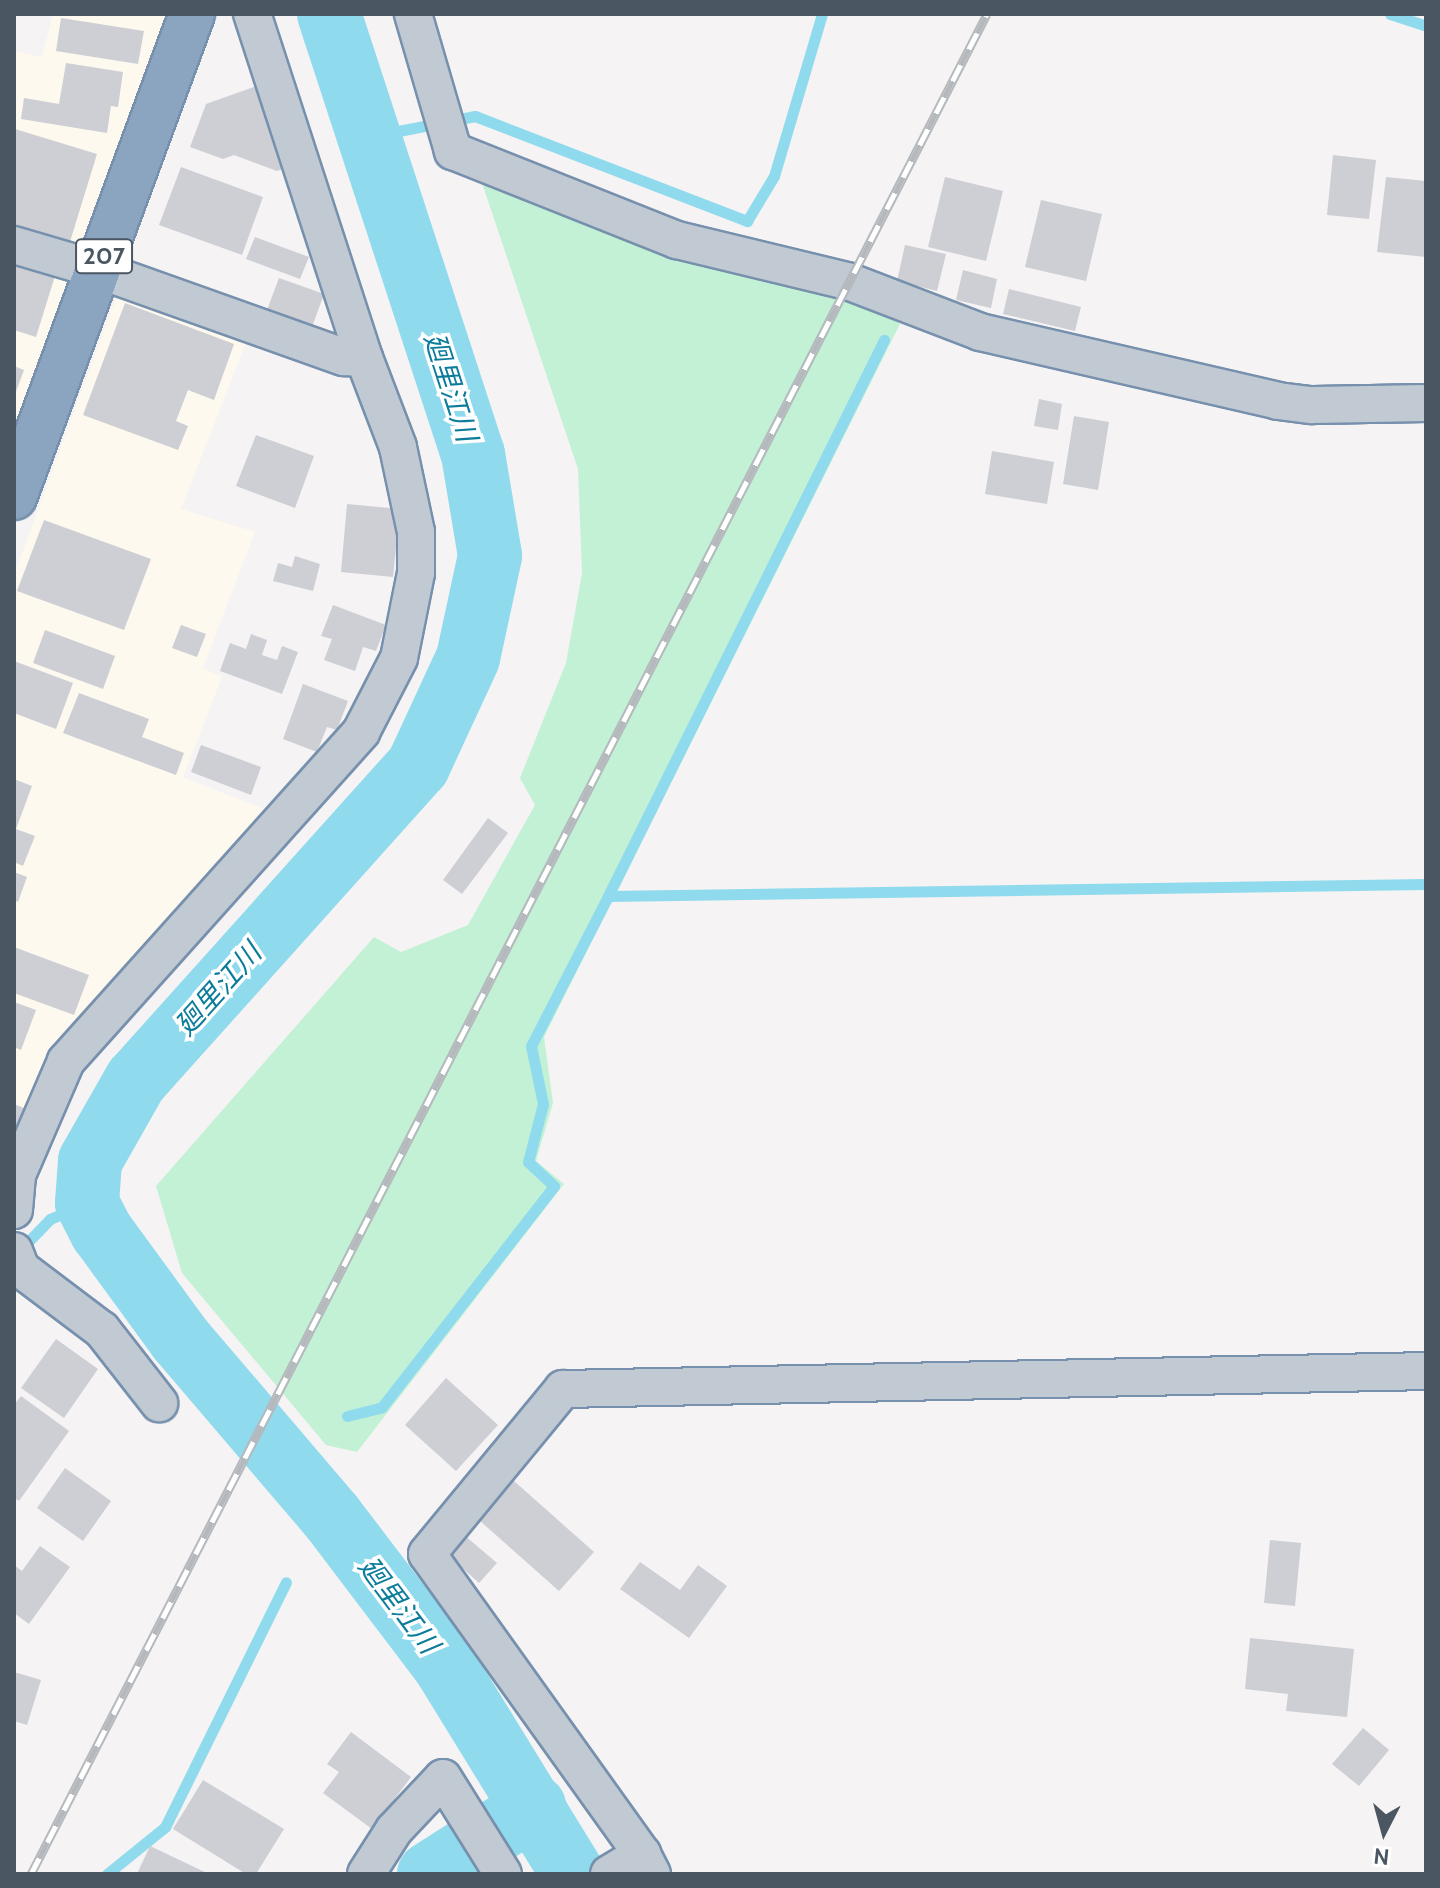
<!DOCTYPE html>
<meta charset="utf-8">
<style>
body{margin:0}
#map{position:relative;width:1440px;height:1888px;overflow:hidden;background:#f5f3f3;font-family:Cabin,"Noto Sans JP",sans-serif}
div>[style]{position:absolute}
.commercial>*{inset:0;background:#fdf9ef}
.green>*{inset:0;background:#c3f1d5}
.stream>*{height:11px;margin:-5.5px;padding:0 5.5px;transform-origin:5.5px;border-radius:5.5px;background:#90daee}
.river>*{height:64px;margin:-32px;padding:0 32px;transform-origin:32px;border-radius:32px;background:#90daee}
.building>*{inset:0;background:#cdcfd5}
.roads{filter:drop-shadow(2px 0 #7690ad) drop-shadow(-2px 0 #7690ad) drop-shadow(0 2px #7690ad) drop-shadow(0 -2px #7690ad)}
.street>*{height:36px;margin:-18px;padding:0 18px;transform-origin:18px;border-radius:18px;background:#c1cad2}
.highway>*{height:44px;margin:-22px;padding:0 22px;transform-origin:22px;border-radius:22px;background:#8ba5c1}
.rail>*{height:9px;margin-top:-4.5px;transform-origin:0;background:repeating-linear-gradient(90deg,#fff 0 18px,#b5b8bd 0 36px);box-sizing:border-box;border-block:2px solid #b5b8bd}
span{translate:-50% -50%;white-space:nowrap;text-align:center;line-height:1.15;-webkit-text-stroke:7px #fff;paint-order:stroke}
.shield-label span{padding:2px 6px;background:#fff;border:2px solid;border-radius:6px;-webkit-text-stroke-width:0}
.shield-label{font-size:24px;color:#4a5661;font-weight:700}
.water-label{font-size:28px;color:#0c7c9b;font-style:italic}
.frame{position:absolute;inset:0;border:16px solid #4a5661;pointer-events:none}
.north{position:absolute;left:1344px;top:1792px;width:80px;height:80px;-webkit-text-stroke:6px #fff;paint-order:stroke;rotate:186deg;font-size:22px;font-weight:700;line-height:32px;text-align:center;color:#4a5661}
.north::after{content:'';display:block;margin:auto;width:28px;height:36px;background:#4a5661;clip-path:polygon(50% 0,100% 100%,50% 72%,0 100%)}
</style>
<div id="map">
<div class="commercial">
<div style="clip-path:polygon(53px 14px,166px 14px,14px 429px,14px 51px,42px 57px)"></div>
<div style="clip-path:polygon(120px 287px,249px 335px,181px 509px,255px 532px,203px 668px,222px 677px,183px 777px,274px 813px,57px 1055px,14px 1163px,14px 575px)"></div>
</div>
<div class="green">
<div style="clip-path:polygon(479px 174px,863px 298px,900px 324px,544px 1037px,553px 1103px,536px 1161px,564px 1184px,357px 1452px,326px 1445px,182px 1273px,156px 1186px,374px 937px,401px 952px,468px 925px,535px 805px,520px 778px,566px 663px,582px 573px,578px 469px)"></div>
</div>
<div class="stream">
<div style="left:1390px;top:14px;width:38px;rotate:18deg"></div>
<div style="left:368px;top:137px;width:109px;rotate:-11.1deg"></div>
<div style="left:475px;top:116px;width:292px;rotate:21.1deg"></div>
<div style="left:747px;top:221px;width:52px;rotate:-59deg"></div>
<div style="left:774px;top:176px;width:169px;rotate:-73.5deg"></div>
<div style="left:608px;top:896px;width:621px;rotate:-63.6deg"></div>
<div style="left:20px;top:1250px;width:43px;rotate:-45.9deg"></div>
<div style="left:50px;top:1219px;width:40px;rotate:-23.4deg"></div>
<div style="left:347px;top:1416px;width:36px;rotate:-14deg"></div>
<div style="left:382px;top:1407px;width:280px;rotate:-52.1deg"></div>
<div style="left:554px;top:1186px;width:35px;rotate:-137deg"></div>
<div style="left:528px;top:1162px;width:60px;rotate:-75.5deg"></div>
<div style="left:543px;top:1104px;width:59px;rotate:-101.7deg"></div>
<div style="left:531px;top:1046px;width:169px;rotate:-62.8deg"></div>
<div style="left:608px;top:896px;width:818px;rotate:-0.84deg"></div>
<div style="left:107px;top:1874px;width:75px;rotate:-39deg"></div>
<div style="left:165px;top:1827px;width:273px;rotate:-63.7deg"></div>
</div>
<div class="river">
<div style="left:329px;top:14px;width:463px;rotate:71.9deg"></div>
<div style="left:473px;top:454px;width:103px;rotate:80.5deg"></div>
<div style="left:490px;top:556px;width:104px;rotate:102.2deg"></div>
<div style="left:468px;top:658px;width:119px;rotate:114.8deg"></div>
<div style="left:418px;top:766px;width:422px;rotate:131.9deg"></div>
<div style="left:136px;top:1080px;width:93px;rotate:119.6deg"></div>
<div style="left:90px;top:1161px;width:42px;rotate:94.1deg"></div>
<div style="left:87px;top:1203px;width:33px;rotate:63deg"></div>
<div style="left:102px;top:1232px;width:132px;rotate:53.9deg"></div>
<div style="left:180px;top:1339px;width:234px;rotate:49.5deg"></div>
<div style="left:332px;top:1517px;width:187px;rotate:52.8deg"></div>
<div style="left:445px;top:1666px;width:244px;rotate:58.4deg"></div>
<div style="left:429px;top:1874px;width:125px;rotate:-32.5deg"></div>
</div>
<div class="building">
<div style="clip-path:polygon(61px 18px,144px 31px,138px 64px,56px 51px)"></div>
<div style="clip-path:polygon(66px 63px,123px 72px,118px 107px,111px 106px,107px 133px,21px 119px,24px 98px,59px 104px)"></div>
<div style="clip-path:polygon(257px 86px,286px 168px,277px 171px,234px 155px,223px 159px,190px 147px,206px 104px)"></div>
<div style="clip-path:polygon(15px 129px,97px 154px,69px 245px,14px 229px)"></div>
<div style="clip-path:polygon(1333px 155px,1376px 160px,1369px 219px,1327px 215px)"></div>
<div style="clip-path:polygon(181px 167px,263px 197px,242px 255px,159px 225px)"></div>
<div style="clip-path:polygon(945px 177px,1003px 191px,986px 261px,928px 247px)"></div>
<div style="clip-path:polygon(1386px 177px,1426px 181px,1426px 257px,1377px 252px)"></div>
<div style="clip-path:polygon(1041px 200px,1102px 214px,1086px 281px,1025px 267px)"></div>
<div style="clip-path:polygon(255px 237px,309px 257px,300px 279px,246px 259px)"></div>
<div style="clip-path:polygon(905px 245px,946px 254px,937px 291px,897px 281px)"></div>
<div style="clip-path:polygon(14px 263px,55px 276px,36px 337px,14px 330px)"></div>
<div style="clip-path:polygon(963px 270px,997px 279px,991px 308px,956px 300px)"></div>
<div style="clip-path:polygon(279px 278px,324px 294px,312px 327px,267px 310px)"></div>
<div style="clip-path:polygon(1009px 289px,1081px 307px,1075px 331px,1003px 314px)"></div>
<div style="clip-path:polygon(125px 303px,234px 344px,214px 400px,188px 390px,176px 421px,188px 426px,178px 450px,83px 415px)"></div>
<div style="clip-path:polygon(14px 366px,24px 370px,14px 397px)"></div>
<div style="clip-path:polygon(1039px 399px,1062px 404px,1058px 430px,1034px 426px)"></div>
<div style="clip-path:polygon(1074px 416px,1109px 422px,1098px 490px,1063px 484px)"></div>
<div style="clip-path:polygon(256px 435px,314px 456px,295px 508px,236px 486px)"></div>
<div style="clip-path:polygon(992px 451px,1054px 462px,1047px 504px,985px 494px)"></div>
<div style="clip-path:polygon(347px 504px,400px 509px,393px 577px,341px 572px)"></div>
<div style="clip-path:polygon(44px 520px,151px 559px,124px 630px,17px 591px)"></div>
<div style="clip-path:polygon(295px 556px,320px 564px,313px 591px,273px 581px,278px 563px,292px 567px)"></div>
<div style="clip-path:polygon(333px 605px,386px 625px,376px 651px,363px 647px,355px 671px,324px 660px,332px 639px,321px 636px)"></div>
<div style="clip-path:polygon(181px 625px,206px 634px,197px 657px,172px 648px)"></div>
<div style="clip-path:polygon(45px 630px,115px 656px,103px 689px,33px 663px)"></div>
<div style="clip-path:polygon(251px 634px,267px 640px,262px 655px,277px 660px,282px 646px,298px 652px,282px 694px,220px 671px,230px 643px,246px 649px)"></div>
<div style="clip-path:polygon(14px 661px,73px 683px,56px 729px,14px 713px)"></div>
<div style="clip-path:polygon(303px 684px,348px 701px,337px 730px,327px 727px,317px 752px,283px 739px)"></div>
<div style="clip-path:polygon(79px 693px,149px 719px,142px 737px,184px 753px,176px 775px,63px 733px)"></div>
<div style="clip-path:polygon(201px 745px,261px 767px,251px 795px,191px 772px)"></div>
<div style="clip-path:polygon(14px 779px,32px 786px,16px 829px,35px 836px,23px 866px,14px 862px)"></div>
<div style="clip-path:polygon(488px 818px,508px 833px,462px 894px,443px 880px)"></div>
<div style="clip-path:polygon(14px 872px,27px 877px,18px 902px,14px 900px)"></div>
<div style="clip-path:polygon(14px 947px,89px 975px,74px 1015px,14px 993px)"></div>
<div style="clip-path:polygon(14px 1002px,36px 1010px,21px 1050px,14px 1047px)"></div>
<div style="clip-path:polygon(14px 1104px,24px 1108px,14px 1134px)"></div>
<div style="clip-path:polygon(56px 1339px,98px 1369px,64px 1418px,21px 1388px)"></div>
<div style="clip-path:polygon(446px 1378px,498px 1425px,456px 1471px,405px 1425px)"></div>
<div style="clip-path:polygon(21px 1396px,69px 1431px,19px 1501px,14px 1498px,14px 1405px)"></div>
<div style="clip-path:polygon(65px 1468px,111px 1501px,83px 1541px,37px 1508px)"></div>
<div style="clip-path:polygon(514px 1481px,594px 1552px,559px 1591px,479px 1520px)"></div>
<div style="clip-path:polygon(464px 1535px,497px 1563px,479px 1583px,447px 1554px)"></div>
<div style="clip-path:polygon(1270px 1540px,1301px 1543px,1295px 1606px,1264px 1603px)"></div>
<div style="clip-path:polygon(40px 1546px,70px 1567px,29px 1624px,14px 1613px,14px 1565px,22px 1571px)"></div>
<div style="clip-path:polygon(640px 1562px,680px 1590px,698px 1565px,727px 1586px,689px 1638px,620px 1589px)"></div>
<div style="clip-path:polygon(1250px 1638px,1354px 1649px,1347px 1717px,1286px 1711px,1288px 1694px,1245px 1689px)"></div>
<div style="clip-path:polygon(14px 1672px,41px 1680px,27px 1725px,14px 1721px)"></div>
<div style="clip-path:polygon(1363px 1728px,1389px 1750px,1359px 1786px,1332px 1764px)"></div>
<div style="clip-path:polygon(351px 1732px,411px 1777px,372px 1829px,323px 1793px,339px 1772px,327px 1764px)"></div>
<div style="clip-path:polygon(203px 1780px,284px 1829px,256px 1874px,246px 1874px,173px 1829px)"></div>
<div style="clip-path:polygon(150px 1846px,209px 1874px,137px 1874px)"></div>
</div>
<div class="roads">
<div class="street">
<div style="left:413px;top:14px;width:143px;rotate:73.7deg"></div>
<div style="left:453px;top:151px;width:241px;rotate:21.7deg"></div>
<div style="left:677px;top:240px;width:178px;rotate:13.6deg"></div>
<div style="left:850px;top:282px;width:139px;rotate:21deg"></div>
<div style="left:980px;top:332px;width:306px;rotate:13deg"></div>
<div style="left:1278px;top:401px;width:35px;rotate:7deg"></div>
<div style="left:1313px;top:405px;width:113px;rotate:-1deg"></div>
<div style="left:14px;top:245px;width:89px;rotate:16.4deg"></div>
<div style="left:99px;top:270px;width:260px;rotate:19.6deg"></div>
<div style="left:344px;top:357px;width:20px;rotate:3deg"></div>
<div style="left:14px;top:1210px;width:35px;rotate:-85deg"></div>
<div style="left:17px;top:1175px;width:124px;rotate:-66.7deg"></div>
<div style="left:66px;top:1061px;width:442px;rotate:-48.1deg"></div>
<div style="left:361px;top:732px;width:83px;rotate:-62.8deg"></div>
<div style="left:399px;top:658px;width:87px;rotate:-78.7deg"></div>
<div style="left:416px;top:573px;width:41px;rotate:-90deg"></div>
<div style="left:416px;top:532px;width:87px;rotate:-102deg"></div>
<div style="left:398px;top:447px;width:95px;rotate:-110.9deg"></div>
<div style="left:364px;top:358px;width:362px;rotate:-108deg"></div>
<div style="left:14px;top:1251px;width:19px;rotate:69deg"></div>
<div style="left:21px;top:1269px;width:101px;rotate:37deg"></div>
<div style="left:102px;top:1330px;width:93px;rotate:52deg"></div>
<div style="left:366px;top:1874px;width:52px;rotate:-57.5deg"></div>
<div style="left:394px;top:1830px;width:71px;rotate:-46.7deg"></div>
<div style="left:443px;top:1778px;width:113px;rotate:58deg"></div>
<div style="left:609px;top:1874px;width:39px;rotate:-31deg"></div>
<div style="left:652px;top:1874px;width:22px;rotate:-117deg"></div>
<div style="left:642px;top:1854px;width:369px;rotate:-125.6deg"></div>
<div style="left:427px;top:1554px;width:214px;rotate:-50.5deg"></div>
<div style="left:563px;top:1389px;width:863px;rotate:-1.19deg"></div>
</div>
<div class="highway">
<div style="left:14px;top:497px;width:515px;rotate:-69.77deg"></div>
</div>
</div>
<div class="rail">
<div style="left:31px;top:1874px;width:2091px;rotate:-62.8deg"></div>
</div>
<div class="shield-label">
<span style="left:104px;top:256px">207</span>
</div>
<div class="water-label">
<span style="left:451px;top:387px;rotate:72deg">廻里江川</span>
<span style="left:218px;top:989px;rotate:-48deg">廻里江川</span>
<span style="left:399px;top:1605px;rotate:53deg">廻里江川</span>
</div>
<div class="frame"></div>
<div class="north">N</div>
</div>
